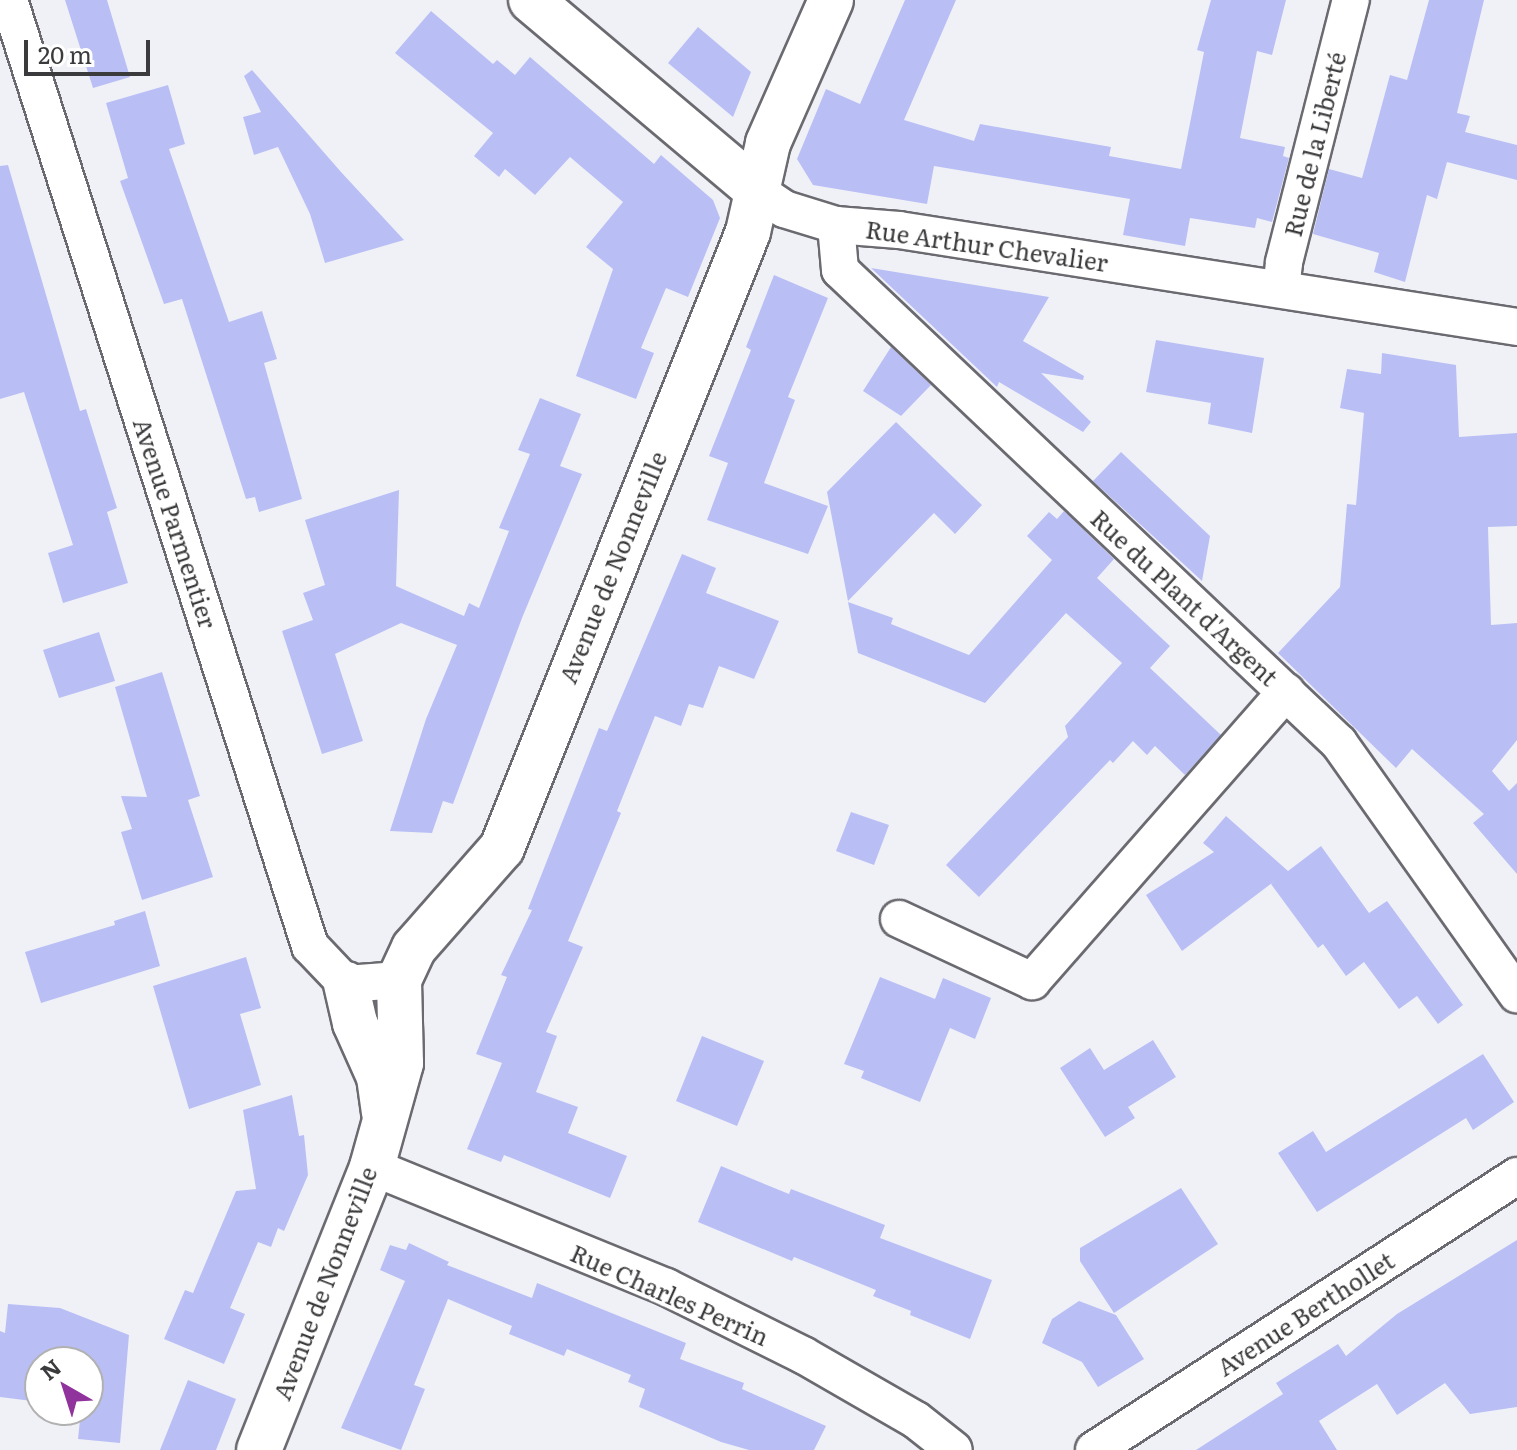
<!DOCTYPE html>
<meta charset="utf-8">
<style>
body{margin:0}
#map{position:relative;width:1517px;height:1450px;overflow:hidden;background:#f0f1f7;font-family:Literata,serif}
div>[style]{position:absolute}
.building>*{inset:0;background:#b9bff5}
.roads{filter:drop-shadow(2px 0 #6a6a70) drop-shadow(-2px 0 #6a6a70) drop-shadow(0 2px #6a6a70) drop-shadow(0 -2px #6a6a70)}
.minor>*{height:36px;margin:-18px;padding:0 18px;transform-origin:18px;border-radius:18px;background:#fff}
.tertiary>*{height:44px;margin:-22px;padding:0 22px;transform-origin:22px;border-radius:22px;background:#fff}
span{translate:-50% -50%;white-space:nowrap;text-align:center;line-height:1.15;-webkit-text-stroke:7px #fff;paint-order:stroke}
.street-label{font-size:24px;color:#3b3b3e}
.north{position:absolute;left:24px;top:1346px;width:80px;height:80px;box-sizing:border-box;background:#fff;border:2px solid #b1b1b2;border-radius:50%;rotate:321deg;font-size:22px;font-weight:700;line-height:32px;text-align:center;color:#3b3b3e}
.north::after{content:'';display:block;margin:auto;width:28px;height:36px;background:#90339c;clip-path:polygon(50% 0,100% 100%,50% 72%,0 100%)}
.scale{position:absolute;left:24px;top:40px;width:126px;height:36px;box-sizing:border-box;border:4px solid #3b3b3e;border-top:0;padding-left:10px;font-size:24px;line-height:28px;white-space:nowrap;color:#3b3b3e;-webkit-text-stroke:6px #fff;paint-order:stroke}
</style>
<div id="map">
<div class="building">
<div style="clip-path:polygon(65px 0,107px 0,130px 77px,93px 88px)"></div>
<div style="clip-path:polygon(905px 0,956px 0,904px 120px,974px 141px,980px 124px,1111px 147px,1109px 156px,1181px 169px,1204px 52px,1197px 50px,1211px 0,1286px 0,1272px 55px,1257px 51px,1240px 138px,1285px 147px,1283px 156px,1289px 158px,1272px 222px,1257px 218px,1255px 228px,1190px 218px,1185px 246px,1123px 235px,1130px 199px,1012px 179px,934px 166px,927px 204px,813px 185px,797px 159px,826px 89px,860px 104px)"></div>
<div style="clip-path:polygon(1429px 0,1484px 0,1457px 113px,1470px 116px,1465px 132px,1517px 145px,1517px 180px,1447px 162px,1437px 199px,1427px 195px,1405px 282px,1374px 272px,1379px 253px,1313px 234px,1329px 169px,1362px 178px,1390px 75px,1407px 80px)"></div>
<div style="clip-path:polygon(431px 11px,493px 64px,497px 60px,515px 75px,530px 57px,654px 164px,661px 155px,713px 200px,720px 218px,688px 297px,666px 288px,641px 348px,654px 353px,636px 399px,576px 376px,613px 269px,586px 247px,623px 202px,570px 157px,535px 195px,505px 169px,499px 177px,474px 156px,493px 133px,395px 53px)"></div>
<div style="clip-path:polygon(698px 27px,751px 72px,733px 117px,668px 63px)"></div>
<div style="clip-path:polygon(252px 70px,341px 172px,404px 240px,325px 263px,310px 214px,278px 147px,254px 155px,243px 117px,261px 112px,244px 76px)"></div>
<div style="clip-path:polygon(168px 85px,185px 144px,169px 149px,229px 322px,262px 311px,277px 359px,264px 363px,302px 499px,259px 512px,255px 497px,246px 499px,182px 299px,164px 304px,120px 181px,128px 178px,106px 103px)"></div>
<div style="clip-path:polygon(8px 165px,80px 411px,86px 409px,117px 508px,107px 512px,128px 583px,63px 603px,48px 553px,73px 545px,24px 392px,0 399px,0 166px)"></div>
<div style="clip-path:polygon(871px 268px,1049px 297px,1023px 341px,1084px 376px,1083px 380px,1041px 373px,1091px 422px,1083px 432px,999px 382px,997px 387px)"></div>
<div style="clip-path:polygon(774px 275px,828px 298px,788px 397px,795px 400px,764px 483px,828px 506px,808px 554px,707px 520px,728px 463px,709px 456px,751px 350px,746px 347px)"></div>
<div style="clip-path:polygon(1156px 340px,1264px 358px,1252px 433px,1208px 424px,1211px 403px,1146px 392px)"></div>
<div style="clip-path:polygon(891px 347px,931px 385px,901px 416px,863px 391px)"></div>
<div style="clip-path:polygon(1382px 353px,1456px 365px,1459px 437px,1517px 433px,1517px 526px,1488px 527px,1491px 625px,1517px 623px,1517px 740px,1492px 771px,1509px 791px,1517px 783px,1517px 874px,1473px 823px,1484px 814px,1412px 749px,1396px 768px,1278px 653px,1340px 587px,1347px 504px,1356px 505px,1364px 413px,1340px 408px,1347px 369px,1381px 374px)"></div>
<div style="clip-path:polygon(540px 398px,581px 414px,560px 466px,582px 474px,522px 618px,453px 804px,443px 801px,432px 833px,390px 831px,426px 719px,457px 645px,401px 623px,335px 654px,363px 741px,322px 754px,282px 631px,313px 620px,303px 593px,325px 585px,305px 520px,399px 490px,396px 586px,464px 616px,469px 603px,479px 608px,509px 531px,499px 528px,530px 454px,518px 450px)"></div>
<div style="clip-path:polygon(896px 422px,982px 505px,955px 534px,934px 513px,848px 601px,827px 492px)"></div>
<div style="clip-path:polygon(1121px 452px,1210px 536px,1202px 581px,1093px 481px)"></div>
<div style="clip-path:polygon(1064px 511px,1114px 559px,1097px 578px,1170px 646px,1150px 668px,1221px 735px,1185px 775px,1155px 746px,1147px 755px,1133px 741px,1113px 763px,1110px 760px,979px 897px,946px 865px,1068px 737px,1065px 726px,1122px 663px,1066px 613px,985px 703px,858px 653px,848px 602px,893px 618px,891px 624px,969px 655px,1052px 560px,1027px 536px,1049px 512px,1057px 519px)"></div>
<div style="clip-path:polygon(682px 554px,716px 568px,706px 593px,779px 621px,754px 679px,719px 666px,703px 708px,689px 704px,681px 726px,655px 716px,617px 811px,621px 813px,568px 941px,583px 947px,546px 1032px,557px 1036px,536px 1092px,578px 1107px,568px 1133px,627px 1156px,610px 1198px,504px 1155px,501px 1162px,467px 1149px,502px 1063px,476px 1054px,507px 977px,501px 975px,532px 910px,528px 909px,599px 728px,607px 731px)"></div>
<div style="clip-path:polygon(99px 632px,115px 681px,59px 698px,43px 650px)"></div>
<div style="clip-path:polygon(162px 672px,200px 796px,188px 800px,213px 877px,142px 900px,121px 832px,132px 829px,121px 796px,147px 797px,115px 687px)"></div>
<div style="clip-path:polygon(851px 812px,889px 825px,874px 865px,836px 851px)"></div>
<div style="clip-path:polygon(1226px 816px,1288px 871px,1321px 846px,1369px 913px,1387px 901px,1463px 1005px,1438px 1024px,1417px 996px,1399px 1009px,1364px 962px,1346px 976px,1323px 944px,1318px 948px,1271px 884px,1276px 880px,1182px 951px,1146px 895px,1214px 852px,1203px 843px)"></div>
<div style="clip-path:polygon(145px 911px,160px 966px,41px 1003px,25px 952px,115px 925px,114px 921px)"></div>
<div style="clip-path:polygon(246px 957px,261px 1008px,240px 1014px,261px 1085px,189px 1109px,153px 986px)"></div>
<div style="clip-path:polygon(880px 977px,935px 999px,943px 978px,991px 998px,975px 1039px,950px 1028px,920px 1102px,861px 1078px,864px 1071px,844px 1064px)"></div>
<div style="clip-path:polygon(702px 1036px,764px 1061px,737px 1126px,676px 1101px)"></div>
<div style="clip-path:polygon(1153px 1040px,1176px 1077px,1128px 1107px,1135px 1118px,1105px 1137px,1060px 1068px,1090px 1048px,1104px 1070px)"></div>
<div style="clip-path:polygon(1483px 1054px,1514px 1102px,1473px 1130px,1466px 1118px,1317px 1212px,1278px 1153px,1313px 1131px,1326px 1152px)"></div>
<div style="clip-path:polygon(292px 1095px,299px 1136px,304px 1135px,308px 1175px,284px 1231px,278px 1228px,271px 1247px,258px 1242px,230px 1308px,245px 1314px,224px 1364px,164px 1339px,185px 1290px,193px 1293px,236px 1191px,256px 1189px,243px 1110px)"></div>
<div style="clip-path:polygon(721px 1166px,789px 1194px,791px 1189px,885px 1225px,880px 1238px,992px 1280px,970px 1339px,910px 1315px,911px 1311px,873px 1296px,876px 1290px,794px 1257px,792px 1261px,698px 1222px)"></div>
<div style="clip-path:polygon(1181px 1188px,1218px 1244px,1114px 1313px,1080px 1261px,1080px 1248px)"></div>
<div style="clip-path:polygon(1517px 1240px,1517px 1407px,1470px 1414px,1445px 1383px,1397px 1415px,1377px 1384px,1319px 1421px,1337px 1450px,1196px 1450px,1283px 1394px,1276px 1383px,1338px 1344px,1346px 1356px,1397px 1314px)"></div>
<div style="clip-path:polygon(409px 1243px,449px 1262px,447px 1265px,532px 1298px,537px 1283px,686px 1343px,680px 1359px,744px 1383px,742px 1389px,826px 1426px,814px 1450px,749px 1450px,721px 1442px,639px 1407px,645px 1389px,628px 1382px,631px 1375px,567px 1349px,564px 1356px,509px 1334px,512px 1326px,448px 1299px,414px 1385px,425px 1389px,401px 1450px,341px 1428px,405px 1281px,380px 1270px,390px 1245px,406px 1250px)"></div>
<div style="clip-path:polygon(1079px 1301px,1116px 1315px,1144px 1359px,1098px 1387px,1082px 1362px,1042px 1343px,1052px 1319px)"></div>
<div style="clip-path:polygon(8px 1304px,60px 1308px,129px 1335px,120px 1443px,78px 1439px,81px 1410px,88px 1410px,88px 1362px,40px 1362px,40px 1402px,0 1397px,0 1331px,5px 1333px)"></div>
<div style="clip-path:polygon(188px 1380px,236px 1399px,216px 1450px,160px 1450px)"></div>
</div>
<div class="roads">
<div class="minor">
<div style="left:9px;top:0;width:993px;rotate:72.35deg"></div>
<div style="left:310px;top:946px;width:52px;rotate:46.5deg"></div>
<div style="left:346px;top:984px;width:53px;rotate:-4.3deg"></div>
<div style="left:759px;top:192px;width:30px;rotate:34deg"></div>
<div style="left:784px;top:209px;width:54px;rotate:17.1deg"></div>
<div style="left:836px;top:225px;width:63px;rotate:4.5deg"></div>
<div style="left:899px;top:230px;width:626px;rotate:8.92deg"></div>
<div style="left:836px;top:225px;width:45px;rotate:84.9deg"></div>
<div style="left:840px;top:270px;width:688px;rotate:43.47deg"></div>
<div style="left:1339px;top:743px;width:308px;rotate:54.7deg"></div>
<div style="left:1281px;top:288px;width:26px;rotate:-83deg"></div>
<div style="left:1284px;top:262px;width:270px;rotate:-75.7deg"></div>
<div style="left:899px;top:919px;width:147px;rotate:25deg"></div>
<div style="left:1032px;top:981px;width:385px;rotate:-48.7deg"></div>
<div style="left:372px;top:1167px;width:318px;rotate:22.2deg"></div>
<div style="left:666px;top:1287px;width:153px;rotate:26.4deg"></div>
<div style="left:803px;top:1355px;width:130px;rotate:29.9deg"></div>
<div style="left:916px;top:1420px;width:48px;rotate:38.3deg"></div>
<div style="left:1094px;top:1450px;width:504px;rotate:-32.93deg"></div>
</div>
<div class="tertiary">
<div style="left:531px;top:0;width:298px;rotate:40.1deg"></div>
<div style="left:346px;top:984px;width:40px;rotate:77deg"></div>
<div style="left:355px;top:1023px;width:59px;rotate:66deg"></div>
<div style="left:379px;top:1077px;width:36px;rotate:82deg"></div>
<div style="left:259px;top:1450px;width:305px;rotate:-68.2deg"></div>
<div style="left:372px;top:1167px;width:108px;rotate:-74.4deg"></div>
<div style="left:401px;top:1063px;width:83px;rotate:-91.4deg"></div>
<div style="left:399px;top:980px;width:35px;rotate:-65deg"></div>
<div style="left:414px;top:948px;width:133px;rotate:-48.7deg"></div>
<div style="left:502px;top:848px;width:663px;rotate:-68.23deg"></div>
<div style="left:748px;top:232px;width:91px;rotate:-77.3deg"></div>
<div style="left:768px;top:143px;width:156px;rotate:-66.2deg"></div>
</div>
</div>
<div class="street-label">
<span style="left:1314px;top:144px;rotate:-76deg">Rue de la Liberté</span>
<span style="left:987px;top:245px;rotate:8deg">Rue Arthur Chevalier</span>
<span style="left:176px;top:523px;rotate:72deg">Avenue Parmentier</span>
<span style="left:612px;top:567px;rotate:-68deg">Avenue de Nonneville</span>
<span style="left:1185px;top:597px;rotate:43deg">Rue du Plant d'Argent</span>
<span style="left:324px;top:1283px;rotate:-69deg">Avenue de Nonneville</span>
<span style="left:670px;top:1294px;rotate:24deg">Rue Charles Perrin</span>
<span style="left:1305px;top:1313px;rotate:-33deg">Avenue Berthollet</span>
</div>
<div class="north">N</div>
<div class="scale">20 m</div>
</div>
